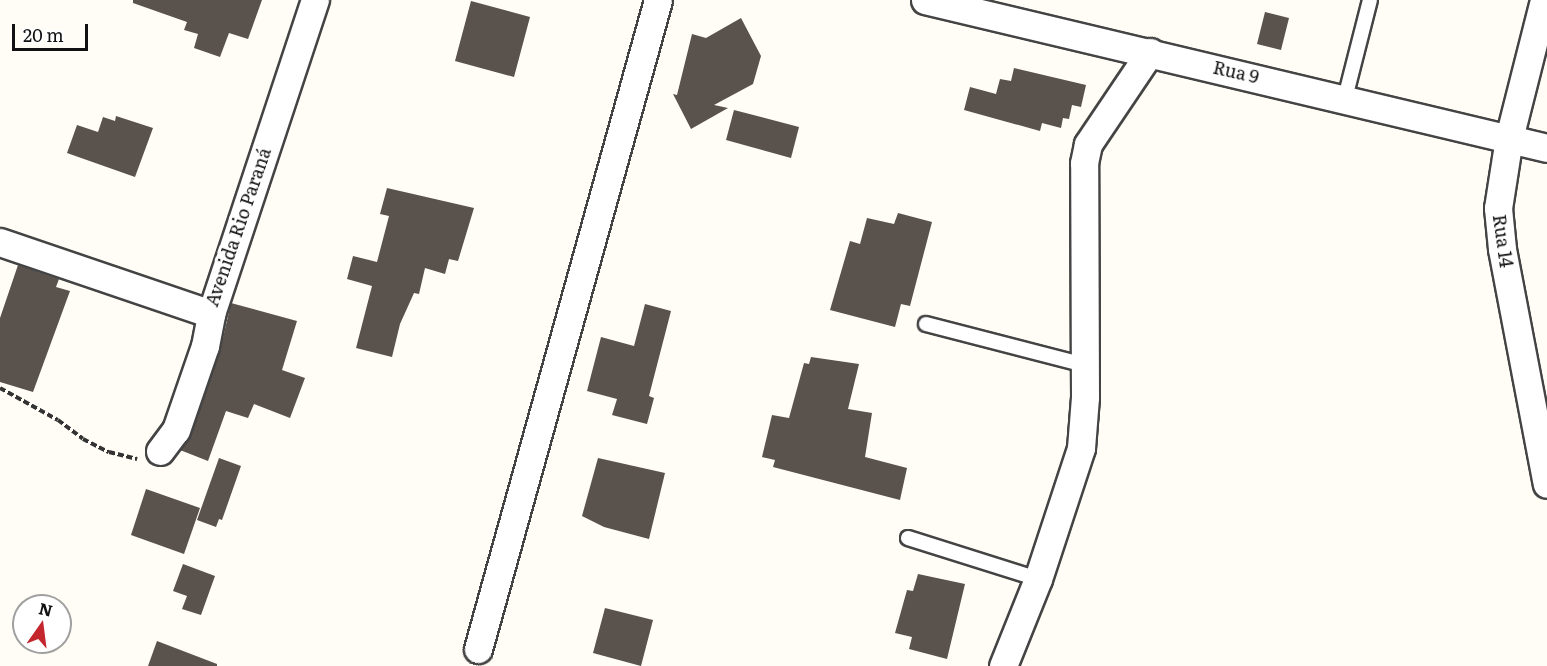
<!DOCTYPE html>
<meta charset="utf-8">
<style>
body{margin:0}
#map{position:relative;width:1547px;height:666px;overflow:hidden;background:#fffdf5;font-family:Literata,serif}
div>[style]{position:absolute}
.building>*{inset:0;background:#5a524d}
.path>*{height:4px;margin-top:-2px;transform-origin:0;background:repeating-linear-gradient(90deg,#333 0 6px,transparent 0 9px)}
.roads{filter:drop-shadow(2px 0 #444) drop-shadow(-2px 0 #444) drop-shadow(0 2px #444) drop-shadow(0 -2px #444)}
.service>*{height:14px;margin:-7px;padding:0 7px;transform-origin:7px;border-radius:7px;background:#fff}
.minor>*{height:27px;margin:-13.5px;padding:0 13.5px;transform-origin:13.5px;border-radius:13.5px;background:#fff}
span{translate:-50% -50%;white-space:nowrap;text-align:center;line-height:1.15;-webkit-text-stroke:6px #fff;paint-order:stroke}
.street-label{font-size:18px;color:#111}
.north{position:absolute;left:12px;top:594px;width:60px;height:60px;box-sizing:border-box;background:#fff;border:2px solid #a0a0a0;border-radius:50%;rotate:14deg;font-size:16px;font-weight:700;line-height:24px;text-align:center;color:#111}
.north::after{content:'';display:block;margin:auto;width:21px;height:27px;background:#c4262e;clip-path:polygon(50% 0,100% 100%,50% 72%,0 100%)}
.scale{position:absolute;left:12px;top:24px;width:76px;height:27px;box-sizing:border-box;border:3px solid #111;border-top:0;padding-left:8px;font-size:18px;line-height:21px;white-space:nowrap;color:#111;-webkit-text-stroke:4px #fff;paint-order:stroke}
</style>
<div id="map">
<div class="building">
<div style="clip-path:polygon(133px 0,262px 0,248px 39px,229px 33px,220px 57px,194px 48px,198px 34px,184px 30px,187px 22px,133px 3px)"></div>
<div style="clip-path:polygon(471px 1px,530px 17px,514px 77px,455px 61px)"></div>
<div style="clip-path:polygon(1265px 12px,1289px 18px,1281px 50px,1257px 44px)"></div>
<div style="clip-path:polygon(741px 18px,761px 56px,753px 84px,714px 105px,728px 108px,691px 129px,673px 94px,677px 95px,692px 34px,706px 38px)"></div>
<div style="clip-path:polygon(1014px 68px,1086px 85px,1081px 107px,1072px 105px,1069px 119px,1063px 118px,1061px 128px,1042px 123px,1040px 131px,964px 110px,970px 87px,996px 94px,1000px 79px,1011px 81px)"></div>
<div style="clip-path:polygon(734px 110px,799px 127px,791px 158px,726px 140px)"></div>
<div style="clip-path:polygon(116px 116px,153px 128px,135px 177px,67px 153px,77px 125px,98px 132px,103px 117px,115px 121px)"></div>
<div style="clip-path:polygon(387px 188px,474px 208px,458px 261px,449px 259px,445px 274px,425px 268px,419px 294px,414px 293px,400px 324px,392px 357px,356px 348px,372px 286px,347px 279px,353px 256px,377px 262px,389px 216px,380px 214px)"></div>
<div style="clip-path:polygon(898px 213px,932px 222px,910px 306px,901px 304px,895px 327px,830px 310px,850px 241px,860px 244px,867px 218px,894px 224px)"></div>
<div style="clip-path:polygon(18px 265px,59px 279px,56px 287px,70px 291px,33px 392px,0 382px,0 318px)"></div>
<div style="clip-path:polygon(231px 303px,297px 321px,282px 370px,305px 378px,290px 418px,254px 404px,248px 418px,226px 411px,208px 461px,180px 450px,191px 435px,220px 351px)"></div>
<div style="clip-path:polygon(645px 304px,671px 311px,649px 396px,654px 398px,647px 424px,612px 415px,617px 399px,587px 391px,601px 337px,634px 346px)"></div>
<div style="clip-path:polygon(811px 357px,859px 364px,848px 409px,872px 413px,865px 457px,907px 468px,900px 500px,773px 467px,775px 460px,762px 457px,772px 415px,789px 418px,804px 363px,809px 364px)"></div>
<div style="clip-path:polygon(219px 458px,241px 466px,222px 520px,219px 519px,216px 527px,197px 520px)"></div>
<div style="clip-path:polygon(598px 458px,665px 473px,649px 539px,604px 527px,582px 516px)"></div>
<div style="clip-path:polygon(146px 489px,200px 508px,184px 554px,131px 535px)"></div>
<div style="clip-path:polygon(183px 564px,215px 576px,201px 615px,182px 609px,187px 596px,173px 591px)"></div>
<div style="clip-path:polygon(918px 574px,965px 584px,947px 659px,909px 649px,912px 637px,895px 633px,907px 590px,913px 591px)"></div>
<div style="clip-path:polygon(605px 608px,653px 620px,641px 666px,593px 653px)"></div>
<div style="clip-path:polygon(157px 641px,217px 664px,217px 666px,148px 666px)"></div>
</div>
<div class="path">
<div style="left:0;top:388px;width:66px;rotate:28.9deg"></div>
<div style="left:58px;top:420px;width:31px;rotate:37deg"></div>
<div style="left:83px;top:439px;width:29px;rotate:27deg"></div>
<div style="left:109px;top:452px;width:29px;rotate:14deg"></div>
</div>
<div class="roads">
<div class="service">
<div style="left:1345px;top:98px;width:101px;rotate:-75.7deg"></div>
<div style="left:926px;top:324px;width:164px;rotate:14.5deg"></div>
<div style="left:908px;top:538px;width:136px;rotate:17.5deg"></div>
</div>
<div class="minor">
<div style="left:925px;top:0;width:639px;rotate:13.38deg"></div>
<div style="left:1544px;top:0;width:142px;rotate:104.2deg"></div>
<div style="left:1509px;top:138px;width:71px;rotate:98.9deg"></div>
<div style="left:1498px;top:208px;width:41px;rotate:84.4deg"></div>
<div style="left:1502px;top:249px;width:239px;rotate:79.2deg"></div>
<div style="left:0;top:242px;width:223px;rotate:18.8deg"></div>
<div style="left:211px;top:314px;width:331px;rotate:-71.7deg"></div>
<div style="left:160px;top:451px;width:26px;rotate:-53deg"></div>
<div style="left:176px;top:430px;width:89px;rotate:-71deg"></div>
<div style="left:205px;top:346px;width:33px;rotate:-79deg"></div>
<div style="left:478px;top:649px;width:673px;rotate:-74.5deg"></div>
<div style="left:1003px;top:666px;width:94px;rotate:-68.1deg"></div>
<div style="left:1038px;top:579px;width:138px;rotate:-71.8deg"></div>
<div style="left:1081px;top:448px;width:51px;rotate:-85.5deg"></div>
<div style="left:1085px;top:397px;width:234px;rotate:-90.2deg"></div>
<div style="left:1084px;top:163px;width:19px;rotate:-78deg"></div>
<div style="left:1088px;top:144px;width:111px;rotate:-56deg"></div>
</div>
</div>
<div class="street-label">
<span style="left:1236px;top:72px;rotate:13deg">Rua 9</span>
<span style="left:238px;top:227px;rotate:-71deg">Avenida Rio Paraná</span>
<span style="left:1503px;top:241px;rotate:82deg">Rua 14</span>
</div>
<div class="north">N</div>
<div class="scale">20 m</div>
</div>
